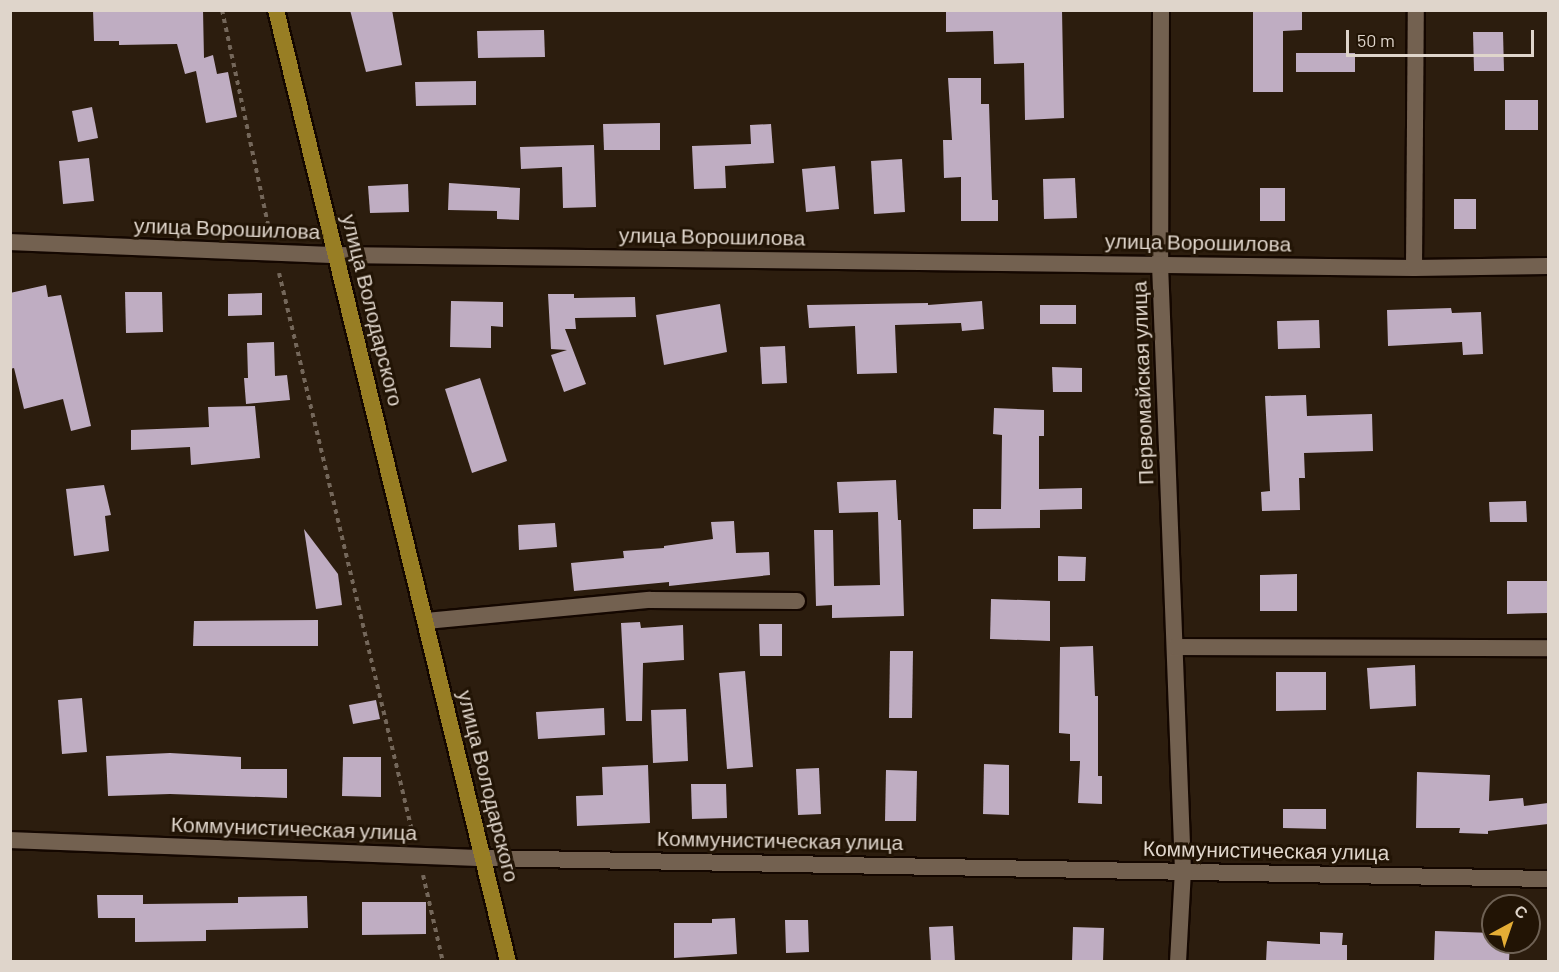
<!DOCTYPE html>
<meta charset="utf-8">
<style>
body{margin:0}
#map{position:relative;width:1559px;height:972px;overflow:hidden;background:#2c1d0e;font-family:Barlow,sans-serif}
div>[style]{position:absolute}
.building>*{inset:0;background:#bfadc2}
.path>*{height:4px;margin-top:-2px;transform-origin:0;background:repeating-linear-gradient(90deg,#74675a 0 4.5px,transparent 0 9px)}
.roads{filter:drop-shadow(2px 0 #140700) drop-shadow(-2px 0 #140700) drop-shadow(0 2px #140700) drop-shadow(0 -2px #140700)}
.minor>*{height:16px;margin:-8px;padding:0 8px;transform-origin:8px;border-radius:8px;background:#736150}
.primary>*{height:16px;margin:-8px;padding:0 8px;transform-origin:8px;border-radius:8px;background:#987e24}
span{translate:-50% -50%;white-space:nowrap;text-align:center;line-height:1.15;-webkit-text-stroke:6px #221405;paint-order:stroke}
.street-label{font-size:21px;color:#dfd5cb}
.frame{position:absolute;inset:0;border:12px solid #dfd5cb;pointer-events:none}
.north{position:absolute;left:1481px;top:894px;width:60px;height:60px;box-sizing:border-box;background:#221405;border:2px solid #6e6154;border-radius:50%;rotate:40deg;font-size:16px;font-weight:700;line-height:24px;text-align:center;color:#dfd5cb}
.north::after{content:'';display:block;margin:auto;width:21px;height:27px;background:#e5ad35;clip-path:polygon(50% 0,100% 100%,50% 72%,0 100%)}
.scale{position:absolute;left:1346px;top:30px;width:188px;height:27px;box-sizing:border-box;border:3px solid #dfd5cb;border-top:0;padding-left:8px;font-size:18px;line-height:21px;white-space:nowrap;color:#dfd5cb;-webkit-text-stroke:4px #221405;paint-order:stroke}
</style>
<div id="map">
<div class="building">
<div style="clip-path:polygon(93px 10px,203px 10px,204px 58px,213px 55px,217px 74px,228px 72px,237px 117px,206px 123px,196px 71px,185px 74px,177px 44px,119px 45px,119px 41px,94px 41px)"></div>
<div style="clip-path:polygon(350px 10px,392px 10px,402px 65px,366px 72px)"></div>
<div style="clip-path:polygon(1020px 10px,1062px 10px,1064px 118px,1025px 120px,1024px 63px,994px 64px,993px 31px,946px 32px,946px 12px)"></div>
<div style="clip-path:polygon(1253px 10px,1302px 10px,1302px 30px,1283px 31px,1283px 92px,1253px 92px)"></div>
<div style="clip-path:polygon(544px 30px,545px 57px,478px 58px,477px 31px)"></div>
<div style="clip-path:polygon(1473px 32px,1503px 32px,1504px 71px,1474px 71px)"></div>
<div style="clip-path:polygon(1296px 53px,1355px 53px,1355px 72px,1296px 72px)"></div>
<div style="clip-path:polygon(948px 78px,981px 78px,981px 104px,989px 104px,992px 200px,998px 200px,998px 221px,961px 221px,961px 177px,944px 178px,943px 140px,952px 140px)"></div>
<div style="clip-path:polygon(476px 81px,476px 105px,416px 106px,415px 82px)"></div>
<div style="clip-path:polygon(1505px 100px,1538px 100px,1538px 130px,1505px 130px)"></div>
<div style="clip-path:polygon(92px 107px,98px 138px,78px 142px,72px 111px)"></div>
<div style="clip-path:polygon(660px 123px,660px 150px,604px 150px,603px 124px)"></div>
<div style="clip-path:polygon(771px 124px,774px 163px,725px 166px,726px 188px,694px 189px,692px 146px,751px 144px,750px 125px)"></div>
<div style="clip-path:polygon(594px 145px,596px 207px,563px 208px,562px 167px,521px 169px,520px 147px)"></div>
<div style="clip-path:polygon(89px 158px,94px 201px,63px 204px,59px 161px)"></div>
<div style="clip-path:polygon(902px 159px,905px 212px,874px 214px,871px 161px)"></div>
<div style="clip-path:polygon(835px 166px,839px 209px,806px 212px,802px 169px)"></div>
<div style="clip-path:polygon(1075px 178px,1077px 218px,1044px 219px,1043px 179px)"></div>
<div style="clip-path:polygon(449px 183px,520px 188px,519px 220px,497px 219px,497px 211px,448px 210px)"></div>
<div style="clip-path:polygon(408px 184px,409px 212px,370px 213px,368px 186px)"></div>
<div style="clip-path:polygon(1260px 188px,1285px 188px,1285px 221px,1260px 221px)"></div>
<div style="clip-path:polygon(1454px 199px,1476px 199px,1476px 229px,1454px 229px)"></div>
<div style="clip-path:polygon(46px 285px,48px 297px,61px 295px,91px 426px,71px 431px,63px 399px,24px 409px,14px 368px,10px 369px,10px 293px)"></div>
<div style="clip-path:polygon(125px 292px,162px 292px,163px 332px,126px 333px)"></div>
<div style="clip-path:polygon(262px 293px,262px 315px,228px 316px,228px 294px)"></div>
<div style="clip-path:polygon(548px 294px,574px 294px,574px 298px,635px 297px,636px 317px,575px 318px,576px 329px,565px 329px,586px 384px,564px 392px,551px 355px,567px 350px,551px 349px)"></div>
<div style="clip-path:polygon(451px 301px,503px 302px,503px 327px,491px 326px,491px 348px,450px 347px)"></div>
<div style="clip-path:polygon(982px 301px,984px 329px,962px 331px,961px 323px,895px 325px,897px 373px,857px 374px,855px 326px,809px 328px,807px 305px,928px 303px,928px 305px)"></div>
<div style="clip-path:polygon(720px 304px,727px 352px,664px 365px,656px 315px)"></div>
<div style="clip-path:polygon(1040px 305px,1076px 305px,1076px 324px,1040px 324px)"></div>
<div style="clip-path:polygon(1451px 308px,1452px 313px,1481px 312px,1483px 354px,1463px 355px,1462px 342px,1388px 346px,1387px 310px)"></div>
<div style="clip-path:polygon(1319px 320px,1320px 348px,1278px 349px,1277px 321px)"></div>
<div style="clip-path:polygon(274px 342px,275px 376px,287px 375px,290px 400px,246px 404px,244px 378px,248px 378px,247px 343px)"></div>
<div style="clip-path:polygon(785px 346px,787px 383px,762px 384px,760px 347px)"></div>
<div style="clip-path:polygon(1052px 367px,1082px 368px,1082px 392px,1053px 392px)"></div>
<div style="clip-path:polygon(480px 378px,507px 461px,472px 473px,445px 389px)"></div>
<div style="clip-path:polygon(1306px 395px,1307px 416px,1372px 414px,1373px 451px,1304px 453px,1305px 478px,1299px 478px,1300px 510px,1262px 511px,1261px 492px,1270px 491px,1265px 396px)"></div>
<div style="clip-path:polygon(255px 406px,260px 458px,191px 465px,190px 447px,131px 450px,131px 430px,209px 427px,208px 407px)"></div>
<div style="clip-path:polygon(994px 408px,1044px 410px,1044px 436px,1039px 436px,1039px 489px,1082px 488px,1082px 509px,1040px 510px,1040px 528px,973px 529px,973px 509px,1001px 509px,1002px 435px,993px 434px)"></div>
<div style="clip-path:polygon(896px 480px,898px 520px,901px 520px,904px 616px,832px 618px,832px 605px,816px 606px,814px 530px,833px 530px,834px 586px,880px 585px,878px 512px,839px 513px,837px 482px)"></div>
<div style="clip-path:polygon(104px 485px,111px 515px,105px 516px,109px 551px,74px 556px,66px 489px)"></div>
<div style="clip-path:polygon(1526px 501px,1527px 522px,1490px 522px,1489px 502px)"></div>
<div style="clip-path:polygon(734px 521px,736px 553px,769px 552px,770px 575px,669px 586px,669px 582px,574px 591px,571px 563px,624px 558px,623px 551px,664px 548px,664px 546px,713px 539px,711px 522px)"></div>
<div style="clip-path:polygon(555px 523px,557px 547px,519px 550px,518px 525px)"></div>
<div style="clip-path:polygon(304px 529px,338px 574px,342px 605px,316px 609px)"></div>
<div style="clip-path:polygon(1058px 556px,1086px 557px,1085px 581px,1058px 581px)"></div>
<div style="clip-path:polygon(1297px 574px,1297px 611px,1260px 611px,1260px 575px)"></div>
<div style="clip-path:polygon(1507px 581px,1548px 581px,1548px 613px,1507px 614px)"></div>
<div style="clip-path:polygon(991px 599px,1050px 601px,1050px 641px,990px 639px)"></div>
<div style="clip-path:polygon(318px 620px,318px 646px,193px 646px,194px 621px)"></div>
<div style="clip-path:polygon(640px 622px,641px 628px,683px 625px,684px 660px,643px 663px,642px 721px,626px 721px,621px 623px)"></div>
<div style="clip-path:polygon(759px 624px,782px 624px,782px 656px,760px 656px)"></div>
<div style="clip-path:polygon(1093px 646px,1095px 696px,1098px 696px,1098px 776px,1102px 776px,1102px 804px,1078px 803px,1080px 761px,1070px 761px,1070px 734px,1059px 733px,1060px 647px)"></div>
<div style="clip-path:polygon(890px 651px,913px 651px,912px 718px,889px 718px)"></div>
<div style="clip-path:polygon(1415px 665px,1416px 706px,1370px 709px,1367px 668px)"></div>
<div style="clip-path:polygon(745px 671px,753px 767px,727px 769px,719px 673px)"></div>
<div style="clip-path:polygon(1276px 672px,1326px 672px,1326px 710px,1276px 711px)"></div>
<div style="clip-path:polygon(82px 698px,87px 752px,62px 754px,58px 700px)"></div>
<div style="clip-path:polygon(376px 700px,380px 719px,353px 724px,349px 705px)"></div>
<div style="clip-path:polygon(604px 708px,605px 735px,538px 739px,536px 712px)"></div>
<div style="clip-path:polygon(686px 709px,688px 761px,653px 763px,651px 710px)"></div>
<div style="clip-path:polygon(170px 753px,241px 757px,241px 769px,287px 769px,287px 798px,170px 794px,108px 796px,106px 756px)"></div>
<div style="clip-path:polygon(343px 757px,381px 757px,381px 797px,342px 796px)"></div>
<div style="clip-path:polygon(984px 764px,1009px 765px,1009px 815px,983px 814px)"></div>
<div style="clip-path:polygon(648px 765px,650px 823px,577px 826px,576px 796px,603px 795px,602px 767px)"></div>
<div style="clip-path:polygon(819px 768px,821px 814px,798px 815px,796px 769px)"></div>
<div style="clip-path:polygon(886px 770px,917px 771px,916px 821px,885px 821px)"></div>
<div style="clip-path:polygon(1417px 772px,1490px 775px,1489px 801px,1523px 798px,1524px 806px,1548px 803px,1548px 824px,1488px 831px,1488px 834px,1459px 833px,1460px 828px,1416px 828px)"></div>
<div style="clip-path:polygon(691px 784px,726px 784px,727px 818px,692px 819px)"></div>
<div style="clip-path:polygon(1283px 809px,1326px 809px,1326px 829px,1283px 828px)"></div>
<div style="clip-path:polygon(97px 895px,143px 895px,143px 904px,238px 903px,238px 897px,307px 896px,308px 928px,206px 930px,206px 941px,135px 942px,135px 918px,98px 918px)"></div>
<div style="clip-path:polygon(362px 902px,426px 902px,426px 934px,362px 935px)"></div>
<div style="clip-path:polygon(735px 918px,737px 954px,674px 958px,674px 923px,712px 923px,712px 919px)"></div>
<div style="clip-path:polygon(785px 920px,808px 920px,809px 952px,786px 953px)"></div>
<div style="clip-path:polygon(953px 926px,955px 962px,931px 962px,929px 927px)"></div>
<div style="clip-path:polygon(1073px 927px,1104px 928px,1103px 962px,1072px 962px)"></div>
<div style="clip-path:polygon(1435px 931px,1493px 933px,1493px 942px,1510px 942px,1509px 962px,1434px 962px)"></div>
<div style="clip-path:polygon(1320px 932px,1343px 933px,1342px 945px,1347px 945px,1347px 962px,1266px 962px,1267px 941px,1320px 944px)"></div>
</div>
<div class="path">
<div style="left:222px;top:10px;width:229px;rotate:77.9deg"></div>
<div style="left:279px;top:273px;width:578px;rotate:76.59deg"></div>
<div style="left:423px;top:875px;width:89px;rotate:77.1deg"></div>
</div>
<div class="roads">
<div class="minor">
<div style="left:1161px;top:10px;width:254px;rotate:90.2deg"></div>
<div style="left:1160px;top:264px;width:606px;rotate:87.83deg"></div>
<div style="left:1183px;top:870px;width:92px;rotate:93.1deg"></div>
<div style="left:10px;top:242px;width:326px;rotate:2.3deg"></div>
<div style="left:336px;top:255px;width:1078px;rotate:0.69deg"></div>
<div style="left:1414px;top:268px;width:134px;rotate:-0.9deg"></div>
<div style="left:1414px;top:268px;width:258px;rotate:-89.6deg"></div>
<div style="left:426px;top:621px;width:225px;rotate:-5.4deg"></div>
<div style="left:650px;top:600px;width:147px;rotate:0.4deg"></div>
<div style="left:1175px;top:647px;width:373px;rotate:0.2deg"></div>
<div style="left:10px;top:840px;width:473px;rotate:2.2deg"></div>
<div style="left:483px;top:858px;width:1065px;rotate:1.13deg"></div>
</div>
<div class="primary">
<div style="left:276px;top:10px;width:980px;rotate:76.3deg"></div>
</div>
</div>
<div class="street-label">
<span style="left:227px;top:228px;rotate:2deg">улица Ворошилова</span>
<span style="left:712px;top:236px;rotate:1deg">улица Ворошилова</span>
<span style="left:1198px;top:242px;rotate:1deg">улица Ворошилова</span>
<span style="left:373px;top:310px;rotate:76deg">улица Володарского</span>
<span style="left:1142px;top:383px;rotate:-92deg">Первомайская улица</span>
<span style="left:489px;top:786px;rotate:76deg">улица Володарского</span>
<span style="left:294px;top:828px;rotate:2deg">Коммунистическая улица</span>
<span style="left:780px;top:840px;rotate:1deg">Коммунистическая улица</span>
<span style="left:1266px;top:850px;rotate:1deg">Коммунистическая улица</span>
</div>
<div class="frame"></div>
<div class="north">С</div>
<div class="scale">50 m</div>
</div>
